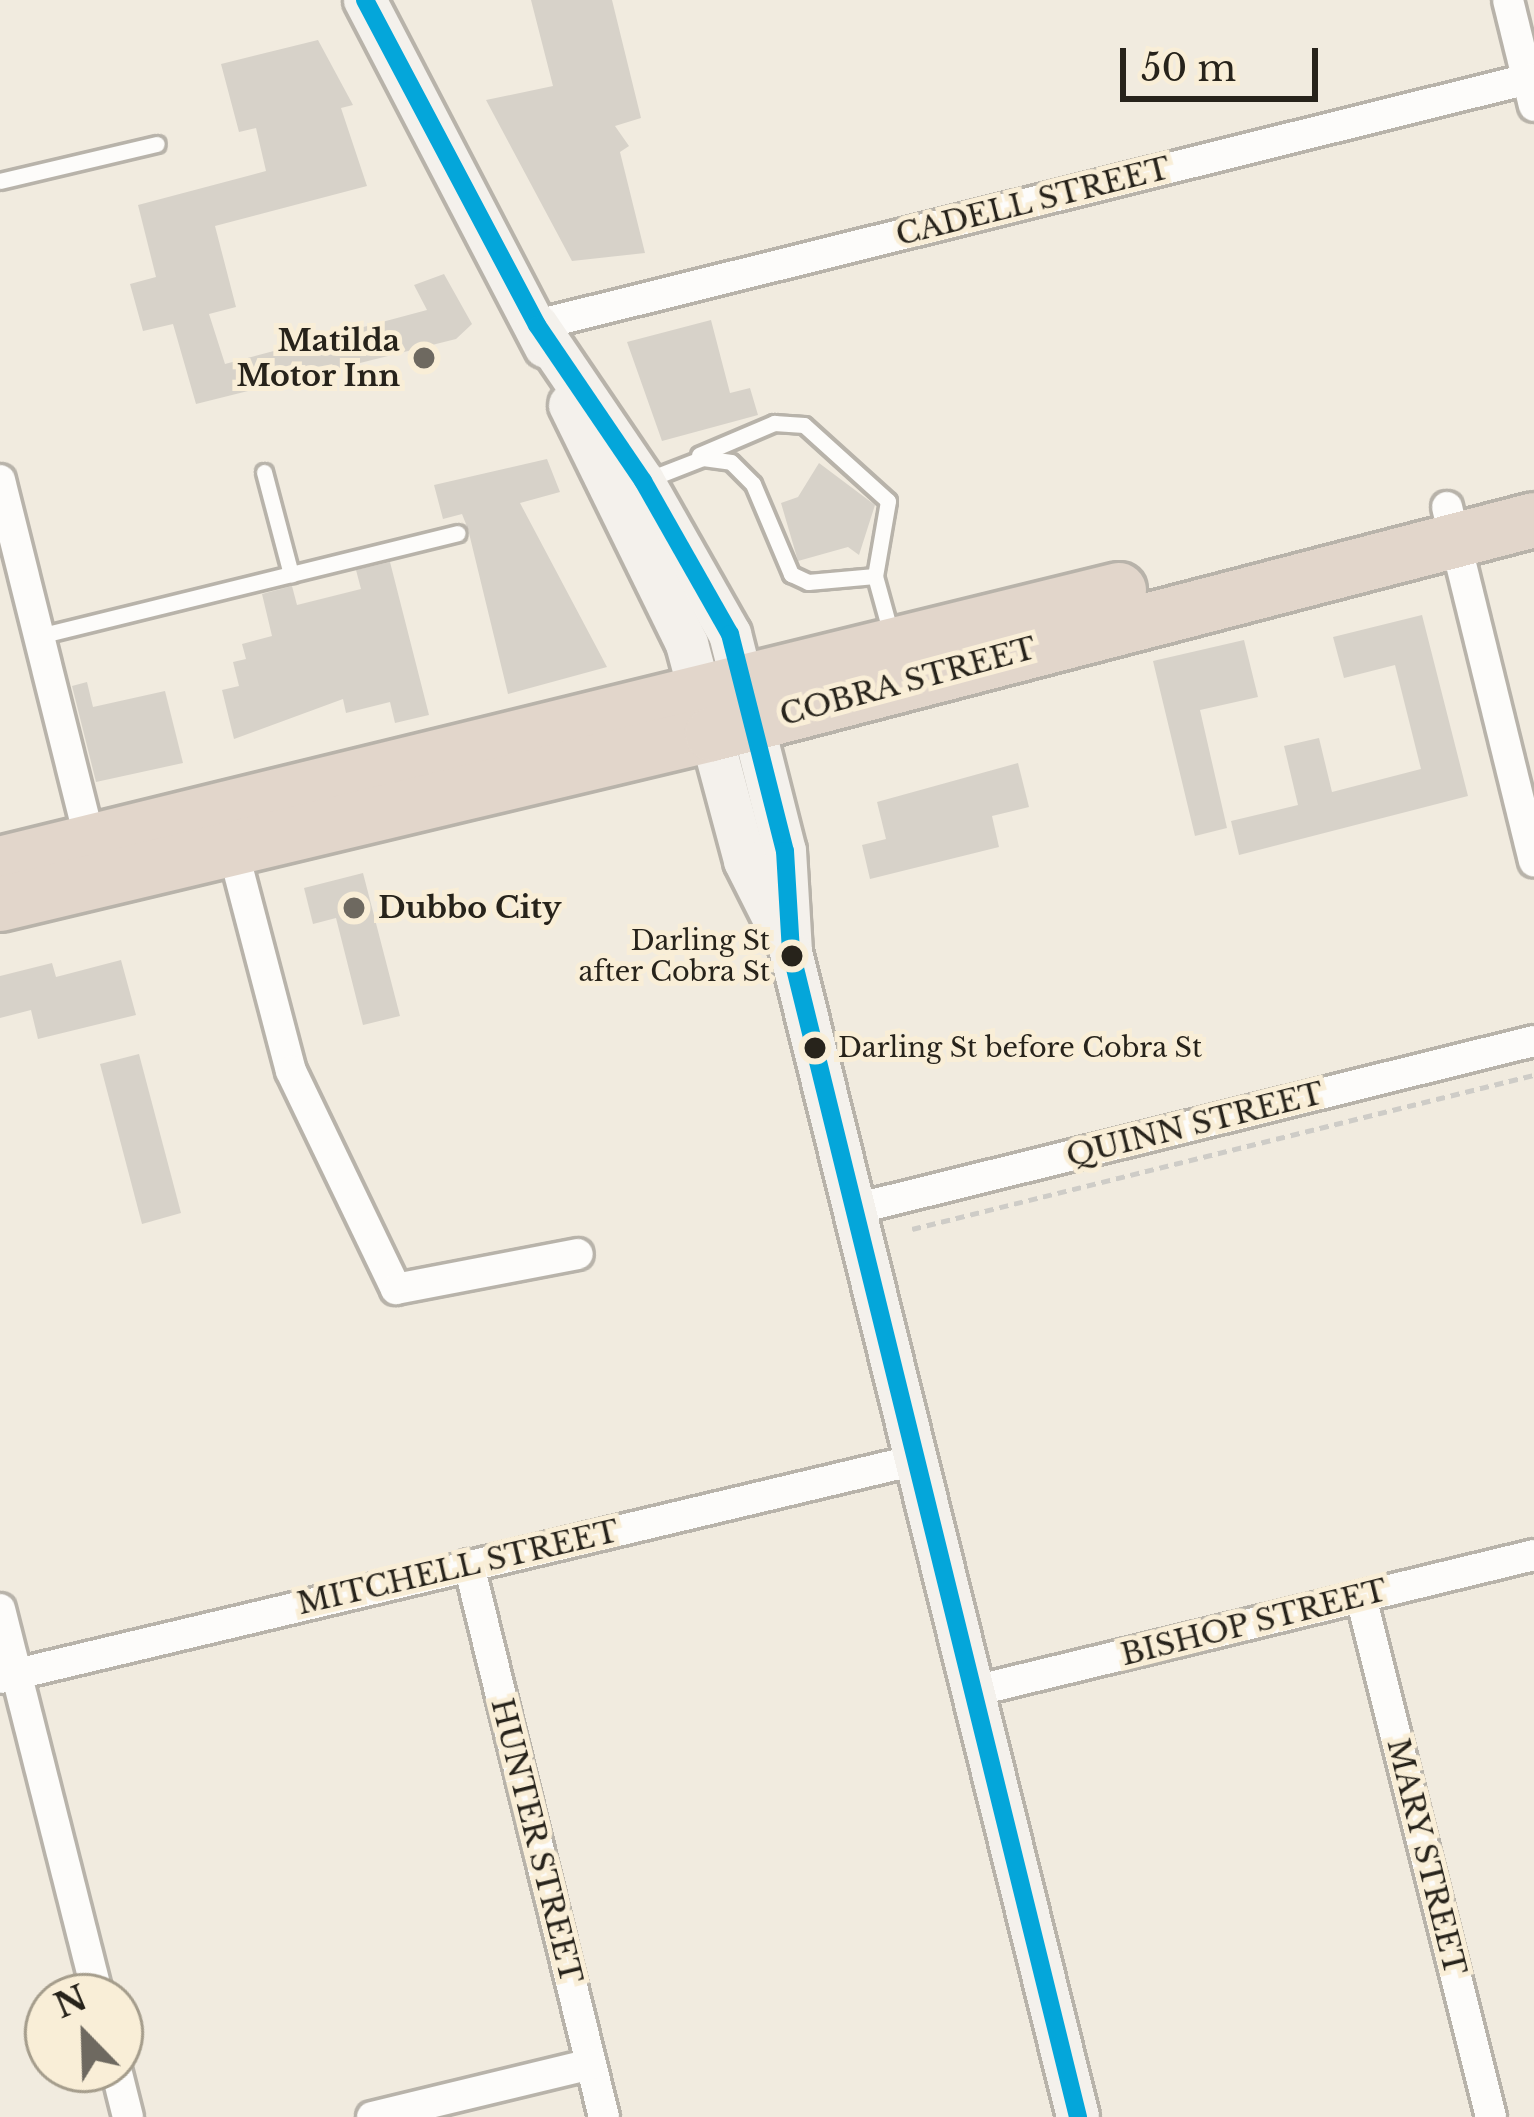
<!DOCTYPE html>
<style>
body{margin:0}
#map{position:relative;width:1534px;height:2117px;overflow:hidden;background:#f1ebdf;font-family:"Libre Baskerville",serif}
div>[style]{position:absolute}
.building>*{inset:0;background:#d7d2c9}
.path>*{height:4.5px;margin-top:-2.25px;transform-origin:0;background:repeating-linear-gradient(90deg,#ceccc7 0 9px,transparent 0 15px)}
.roads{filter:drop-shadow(3px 0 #b8b3aa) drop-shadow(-3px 0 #b8b3aa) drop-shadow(0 3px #b8b3aa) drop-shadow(0 -3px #b8b3aa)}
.lane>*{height:15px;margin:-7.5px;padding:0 7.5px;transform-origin:7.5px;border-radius:7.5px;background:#fdfcfa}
.street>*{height:30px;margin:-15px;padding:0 15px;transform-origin:15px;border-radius:15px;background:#fdfcfa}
.secondary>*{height:42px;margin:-21px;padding:0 21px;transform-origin:21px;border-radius:21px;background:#f4f1ec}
.highway>*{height:54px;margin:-27px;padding:0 27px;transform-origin:27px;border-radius:27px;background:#e2d6cb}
.bus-1>*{height:18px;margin:-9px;padding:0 9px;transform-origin:9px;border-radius:9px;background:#04a6da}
.dots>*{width:33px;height:33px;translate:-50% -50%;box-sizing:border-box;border:6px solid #f9eed7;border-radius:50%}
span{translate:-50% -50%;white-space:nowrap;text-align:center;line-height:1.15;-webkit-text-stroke:10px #f9eed7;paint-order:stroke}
.bus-label{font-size:27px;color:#27231b}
.right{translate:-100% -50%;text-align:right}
.left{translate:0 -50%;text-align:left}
.street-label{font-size:30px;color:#27231b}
.poi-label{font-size:30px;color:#27231b;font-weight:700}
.north{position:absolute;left:24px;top:1973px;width:120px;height:120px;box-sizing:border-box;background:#f9eed7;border:3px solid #a59d8c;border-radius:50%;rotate:337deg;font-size:33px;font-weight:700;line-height:48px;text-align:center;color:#27231b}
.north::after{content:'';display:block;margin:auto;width:42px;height:54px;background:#6e6960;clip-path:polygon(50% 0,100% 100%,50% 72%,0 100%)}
.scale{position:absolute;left:1120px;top:48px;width:198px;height:54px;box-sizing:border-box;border:6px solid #27231b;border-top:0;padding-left:15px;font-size:36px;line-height:42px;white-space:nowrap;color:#27231b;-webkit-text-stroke:9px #f9eed7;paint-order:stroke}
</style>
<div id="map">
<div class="building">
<div style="clip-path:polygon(531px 0,612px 0,641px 118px,615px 126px,629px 146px,620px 152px,645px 253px,572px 261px,486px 100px,553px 86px)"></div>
<div style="clip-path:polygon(318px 40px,353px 105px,341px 108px,367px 186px,215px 226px,236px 307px,209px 314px,225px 364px,427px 310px,414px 285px,444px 274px,472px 324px,456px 339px,196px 404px,173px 324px,143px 331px,130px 284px,156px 277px,138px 205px,266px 171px,256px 128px,239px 132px,221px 64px)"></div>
<div style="clip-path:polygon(711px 320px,730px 393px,750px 388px,758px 415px,662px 441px,627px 342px)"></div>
<div style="clip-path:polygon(547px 459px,560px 492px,520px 503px,607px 667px,508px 694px,468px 529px,462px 514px,443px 519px,434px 485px)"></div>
<div style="clip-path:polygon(819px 463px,875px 505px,859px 555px,848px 547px,798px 561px,781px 503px,798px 497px)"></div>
<div style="clip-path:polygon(390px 562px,429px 715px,395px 723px,390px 702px,346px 713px,343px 699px,234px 739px,222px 690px,239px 686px,233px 662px,246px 659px,242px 644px,272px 636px,262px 594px,292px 586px,297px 605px,361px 589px,356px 570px)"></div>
<div style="clip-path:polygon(1422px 615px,1468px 796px,1239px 855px,1231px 821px,1298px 805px,1284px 746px,1319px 738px,1332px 792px,1421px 769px,1395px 665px,1344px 678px,1333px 637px)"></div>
<div style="clip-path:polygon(1244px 640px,1258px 697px,1200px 710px,1227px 828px,1195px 836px,1153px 661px)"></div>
<div style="clip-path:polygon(87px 682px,93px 707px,165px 691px,183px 763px,96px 782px,72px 686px)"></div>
<div style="clip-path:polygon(1018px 763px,1029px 807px,992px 816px,999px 847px,870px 879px,862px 845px,886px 839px,877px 802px)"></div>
<div style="clip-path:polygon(363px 873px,400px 1016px,363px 1025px,336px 918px,313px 924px,304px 888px)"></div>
<div style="clip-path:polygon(121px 960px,136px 1015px,38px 1039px,31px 1010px,0 1018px,0 976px,52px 963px,56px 977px)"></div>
<div style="clip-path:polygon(139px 1054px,181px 1213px,142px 1224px,100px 1064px)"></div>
</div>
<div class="path">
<div style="left:912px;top:1229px;width:641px;rotate:-13.91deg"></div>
</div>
<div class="roads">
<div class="lane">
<div style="left:0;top:181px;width:161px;rotate:-13.3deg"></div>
<div style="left:699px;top:455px;width:82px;rotate:-23.1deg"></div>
<div style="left:774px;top:423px;width:30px;rotate:4deg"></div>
<div style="left:804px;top:425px;width:113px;rotate:42.1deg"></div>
<div style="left:888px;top:501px;width:76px;rotate:99.8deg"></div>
<div style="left:264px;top:472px;width:106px;rotate:75.2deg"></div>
<div style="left:644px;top:481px;width:63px;rotate:-21.3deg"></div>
<div style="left:703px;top:458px;width:28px;rotate:8deg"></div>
<div style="left:731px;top:462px;width:31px;rotate:45deg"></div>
<div style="left:753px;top:484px;width:98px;rotate:67.1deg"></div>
<div style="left:791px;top:574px;width:19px;rotate:25deg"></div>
<div style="left:808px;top:582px;width:67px;rotate:-5.1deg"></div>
<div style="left:875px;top:576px;width:60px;rotate:74.6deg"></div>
<div style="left:39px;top:636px;width:431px;rotate:-13.8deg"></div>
</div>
<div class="street">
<div style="left:1508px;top:0;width:109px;rotate:76.2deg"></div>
<div style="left:537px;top:325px;width:1021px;rotate:-13.94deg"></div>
<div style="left:0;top:480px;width:383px;rotate:76deg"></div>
<div style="left:1447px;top:507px;width:365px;rotate:76.2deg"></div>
<div style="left:229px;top:835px;width:244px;rotate:75.3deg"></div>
<div style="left:291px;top:1071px;width:242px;rotate:64.3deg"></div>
<div style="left:396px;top:1289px;width:185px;rotate:-10.9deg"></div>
<div style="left:855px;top:1209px;width:699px;rotate:-13.9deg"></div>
<div style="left:469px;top:1565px;width:568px;rotate:76.26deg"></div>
<div style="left:1361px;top:1597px;width:536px;rotate:75.96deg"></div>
<div style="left:0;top:1609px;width:400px;rotate:75.8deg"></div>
<div style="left:0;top:1678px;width:942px;rotate:-13.39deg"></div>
<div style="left:974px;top:1691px;width:576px;rotate:-13.65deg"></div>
<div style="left:116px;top:2069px;width:49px;rotate:76deg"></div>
<div style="left:372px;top:2117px;width:225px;rotate:-13.6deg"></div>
</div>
<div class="secondary">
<div style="left:365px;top:0;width:391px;rotate:62.5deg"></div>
<div style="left:537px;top:325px;width:189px;rotate:55.8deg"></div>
<div style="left:643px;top:481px;width:176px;rotate:60.4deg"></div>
<div style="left:730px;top:634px;width:224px;rotate:75.8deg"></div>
<div style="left:785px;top:851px;width:101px;rotate:86.6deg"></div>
<div style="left:791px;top:952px;width:1200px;rotate:76.16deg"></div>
<div style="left:570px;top:405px;width:266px;rotate:63.9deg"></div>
<div style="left:687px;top:644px;width:225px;rotate:75deg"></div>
<div style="left:745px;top:861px;width:83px;rotate:63.4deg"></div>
</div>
<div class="highway">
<div style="left:0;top:864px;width:1152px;rotate:-13.76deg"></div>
<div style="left:0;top:904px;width:732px;rotate:-13.43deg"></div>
<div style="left:712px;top:734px;width:849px;rotate:-14.59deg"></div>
</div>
</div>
<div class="bus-1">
<div style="left:365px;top:0;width:368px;rotate:62.1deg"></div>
<div style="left:537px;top:325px;width:189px;rotate:55.8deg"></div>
<div style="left:643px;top:481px;width:176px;rotate:60.4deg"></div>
<div style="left:730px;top:634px;width:224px;rotate:75.8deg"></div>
<div style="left:785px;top:851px;width:101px;rotate:86.6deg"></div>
<div style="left:791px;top:952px;width:1200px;rotate:76.16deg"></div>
</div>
<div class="dots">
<div style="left:424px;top:358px;background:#6e6960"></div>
<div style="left:354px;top:908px;background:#6e6960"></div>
<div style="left:792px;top:956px;background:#27231b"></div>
<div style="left:815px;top:1048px;background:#27231b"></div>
</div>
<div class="bus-label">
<span class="right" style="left:770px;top:956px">Darling St<br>after Cobra St</span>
<span class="left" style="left:838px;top:1048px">Darling St before Cobra St</span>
</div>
<div class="street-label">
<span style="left:1033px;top:202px;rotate:-14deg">CADELL STREET</span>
<span style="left:908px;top:682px;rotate:-15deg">COBRA STREET</span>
<span style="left:1195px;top:1125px;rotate:-14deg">QUINN STREET</span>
<span style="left:458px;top:1568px;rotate:-13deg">MITCHELL STREET</span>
<span style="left:1254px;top:1623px;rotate:-14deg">BISHOP STREET</span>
<span style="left:536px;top:1841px;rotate:76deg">HUNTER STREET</span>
<span style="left:1426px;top:1857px;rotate:76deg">MARY STREET</span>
</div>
<div class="poi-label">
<span class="right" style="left:400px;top:358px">Matilda<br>Motor Inn</span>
<span class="left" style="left:378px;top:908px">Dubbo City</span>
</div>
<div class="north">N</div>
<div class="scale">50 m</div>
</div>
